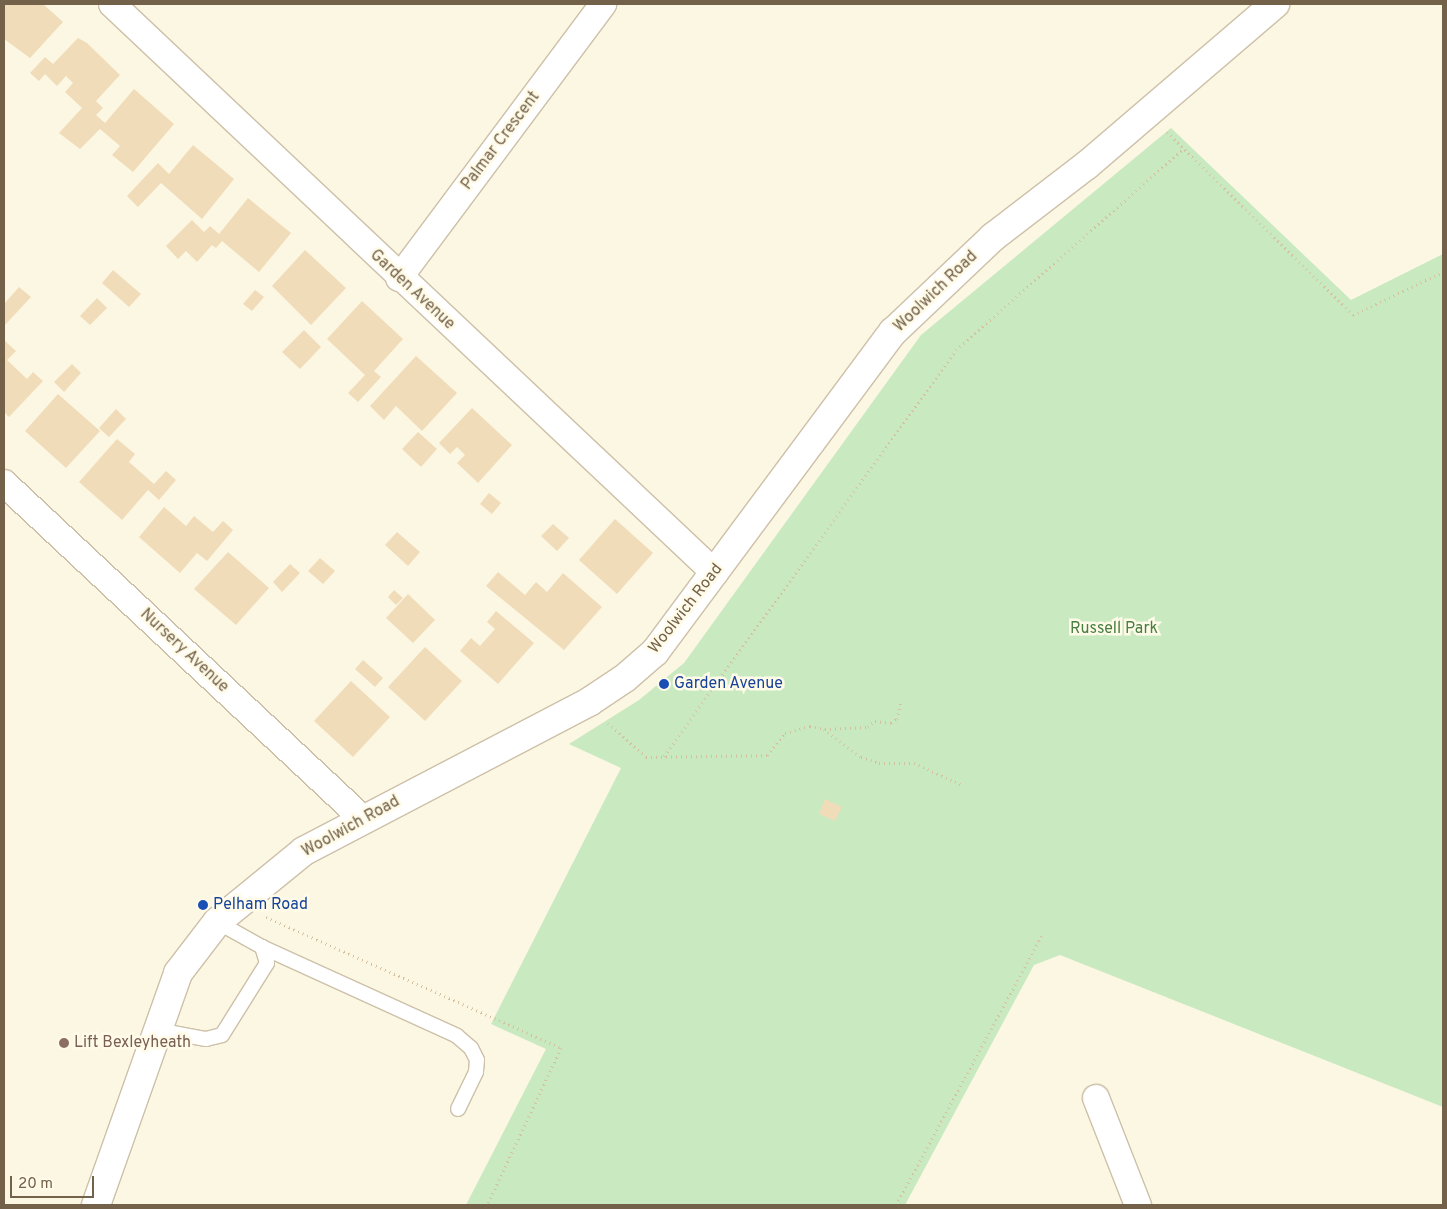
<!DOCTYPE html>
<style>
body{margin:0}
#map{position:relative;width:1447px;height:1209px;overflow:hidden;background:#fcf7e2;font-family:Overpass,sans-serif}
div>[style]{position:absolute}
.green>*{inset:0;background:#c9e9c1}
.building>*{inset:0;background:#f1dcba}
.path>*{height:3px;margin-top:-1.5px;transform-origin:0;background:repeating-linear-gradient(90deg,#d5bf9d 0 1px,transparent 0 5px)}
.roads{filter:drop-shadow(1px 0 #cdc0a9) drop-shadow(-1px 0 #cdc0a9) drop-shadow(0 1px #cdc0a9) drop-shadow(0 -1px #cdc0a9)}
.lane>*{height:14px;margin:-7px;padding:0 7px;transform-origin:7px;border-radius:7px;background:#fff}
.street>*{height:26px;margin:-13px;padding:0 13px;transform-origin:13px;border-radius:13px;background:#fff}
.secondary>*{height:28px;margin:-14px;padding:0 14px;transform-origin:14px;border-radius:14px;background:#fff}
.dots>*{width:14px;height:14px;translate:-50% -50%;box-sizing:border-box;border:2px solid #fffbe8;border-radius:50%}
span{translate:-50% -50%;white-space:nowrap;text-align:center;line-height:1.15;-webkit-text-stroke:5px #fffbe8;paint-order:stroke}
.street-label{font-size:16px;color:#736149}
.park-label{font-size:16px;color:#487e43}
.transit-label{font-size:16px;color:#164399}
.left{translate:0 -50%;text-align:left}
.education-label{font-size:16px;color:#785e54}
.frame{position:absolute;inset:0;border:5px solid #736149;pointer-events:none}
.scale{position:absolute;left:10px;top:1176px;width:84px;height:22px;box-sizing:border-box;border:2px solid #736149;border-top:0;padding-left:6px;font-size:15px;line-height:18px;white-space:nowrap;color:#736149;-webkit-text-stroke:4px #fffbe8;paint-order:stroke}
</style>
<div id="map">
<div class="green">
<div style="clip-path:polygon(1171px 128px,1351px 300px,1443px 254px,1443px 1107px,1060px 955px,1034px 965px,905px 1205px,466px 1205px,546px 1049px,491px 1024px,621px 768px,569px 744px,639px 700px,684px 663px,921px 335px)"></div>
</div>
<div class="building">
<div style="clip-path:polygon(4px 4px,43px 4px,63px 22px,30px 58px,4px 39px)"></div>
<div style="clip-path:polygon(78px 38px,87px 43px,120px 75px,96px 101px,103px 108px,96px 115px,105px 123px,134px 89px,174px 124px,133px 172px,112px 155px,120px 146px,100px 129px,80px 149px,59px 133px,82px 108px,65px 92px,73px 83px,66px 76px,57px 86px,45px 74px,39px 81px,30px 73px,45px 57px,53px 64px)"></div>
<div style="clip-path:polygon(193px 145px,234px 179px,202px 219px,161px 183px,138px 207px,127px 196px,158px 163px,169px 174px)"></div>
<div style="clip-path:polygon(248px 198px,291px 233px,259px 272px,222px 241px,216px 248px,212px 245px,197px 262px,186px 251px,178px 259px,166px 246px,192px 220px,204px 232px,210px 226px,219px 234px)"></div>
<div style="clip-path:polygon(305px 250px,346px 288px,311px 325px,272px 286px)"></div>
<div style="clip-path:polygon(113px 270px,141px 294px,129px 307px,102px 283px)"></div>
<div style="clip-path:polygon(19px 287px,31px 297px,4px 326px,4px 304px)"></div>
<div style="clip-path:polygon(255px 290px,264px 297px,252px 311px,243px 304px)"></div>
<div style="clip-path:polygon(97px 298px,107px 308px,90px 325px,80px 316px)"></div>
<div style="clip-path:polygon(362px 301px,403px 339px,374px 371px,381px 377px,358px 402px,348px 393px,365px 375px,327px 339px)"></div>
<div style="clip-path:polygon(304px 330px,321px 347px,300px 369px,282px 352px)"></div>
<div style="clip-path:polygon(4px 340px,16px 351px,7px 360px,27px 379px,33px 372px,43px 381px,9px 417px,4px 412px)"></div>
<div style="clip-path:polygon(416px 356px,457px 393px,422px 431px,396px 406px,384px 420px,370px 406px)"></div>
<div style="clip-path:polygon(72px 364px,81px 373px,64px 392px,54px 382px)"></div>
<div style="clip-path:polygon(58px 394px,100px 431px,66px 468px,25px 431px)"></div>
<div style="clip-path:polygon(472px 408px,512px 445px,478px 483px,457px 463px,465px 455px,457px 447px,450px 454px,439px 443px)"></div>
<div style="clip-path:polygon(116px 409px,126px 419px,109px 437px,99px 428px)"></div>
<div style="clip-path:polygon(418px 432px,437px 449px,421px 467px,402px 449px)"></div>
<div style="clip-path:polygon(117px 439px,135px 454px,129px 462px,154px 484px,166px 471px,176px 480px,159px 500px,148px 490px,122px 520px,79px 482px)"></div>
<div style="clip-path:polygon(489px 493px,501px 503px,492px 514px,480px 504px)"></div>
<div style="clip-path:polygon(164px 507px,186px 526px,194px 516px,213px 532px,223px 521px,233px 530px,207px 561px,197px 553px,180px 573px,139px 537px)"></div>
<div style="clip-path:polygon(615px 519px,653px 553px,617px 594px,579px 560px)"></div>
<div style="clip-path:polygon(553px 524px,569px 538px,557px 551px,541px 536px)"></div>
<div style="clip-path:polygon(397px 532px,420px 552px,408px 566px,385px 545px)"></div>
<div style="clip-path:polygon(228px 552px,269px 588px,236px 625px,194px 589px)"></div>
<div style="clip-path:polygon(320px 558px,335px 571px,323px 584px,308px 571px)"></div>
<div style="clip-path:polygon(290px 564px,300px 573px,282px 592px,273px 582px)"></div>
<div style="clip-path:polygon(498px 572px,525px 595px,536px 582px,547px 592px,563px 573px,602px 607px,564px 650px,486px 586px)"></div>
<div style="clip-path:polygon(394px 590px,403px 598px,396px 605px,388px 597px)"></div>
<div style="clip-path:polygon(408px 594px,435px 620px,413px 643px,386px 618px)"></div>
<div style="clip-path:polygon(496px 611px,534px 643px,498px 684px,460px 651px,471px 638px,480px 646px,495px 629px,487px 622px)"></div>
<div style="clip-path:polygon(425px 647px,462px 681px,425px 721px,388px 687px)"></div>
<div style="clip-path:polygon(363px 660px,383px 678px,375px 687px,355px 669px)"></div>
<div style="clip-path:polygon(351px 681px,390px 717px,353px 757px,314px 721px)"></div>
<div style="clip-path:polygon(825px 799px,842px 807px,835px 821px,819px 814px)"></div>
</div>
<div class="path">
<div style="left:1167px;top:132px;width:261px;rotate:44.5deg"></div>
<div style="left:1353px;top:315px;width:100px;rotate:-25.5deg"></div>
<div style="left:608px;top:723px;width:51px;rotate:41.8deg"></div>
<div style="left:646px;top:757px;width:121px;rotate:-0.9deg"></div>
<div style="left:767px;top:755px;width:28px;rotate:-51deg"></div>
<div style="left:785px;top:733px;width:26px;rotate:-16deg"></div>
<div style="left:810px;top:726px;width:14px;rotate:12deg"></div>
<div style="left:824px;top:729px;width:46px;rotate:37.1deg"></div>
<div style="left:861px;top:757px;width:19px;rotate:18deg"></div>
<div style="left:879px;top:763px;width:35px"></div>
<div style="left:914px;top:763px;width:51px;rotate:24.5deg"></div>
<div style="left:825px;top:729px;width:43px;rotate:-2.7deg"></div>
<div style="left:868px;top:727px;width:9px;rotate:-41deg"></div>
<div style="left:875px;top:721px;width:16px;rotate:7deg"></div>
<div style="left:891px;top:723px;width:7px;rotate:-34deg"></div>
<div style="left:897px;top:719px;width:19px;rotate:-78deg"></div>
<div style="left:664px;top:756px;width:500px;rotate:-54.28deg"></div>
<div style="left:956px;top:350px;width:303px;rotate:-41.5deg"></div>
<div style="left:266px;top:917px;width:323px;rotate:23.9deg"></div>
<div style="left:561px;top:1048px;width:174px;rotate:115.2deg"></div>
<div style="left:896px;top:1205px;width:307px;rotate:-61.6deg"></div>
</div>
<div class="roads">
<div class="lane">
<div style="left:262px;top:947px;width:214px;rotate:24.5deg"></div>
<div style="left:457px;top:1036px;width:18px;rotate:41deg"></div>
<div style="left:471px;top:1048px;width:13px;rotate:63deg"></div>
<div style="left:477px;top:1060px;width:12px;rotate:95deg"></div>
<div style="left:476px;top:1072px;width:41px;rotate:115.9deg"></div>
<div style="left:157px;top:1030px;width:50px;rotate:10.4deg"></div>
<div style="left:206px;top:1039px;width:16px;rotate:-14deg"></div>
<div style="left:222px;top:1035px;width:85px;rotate:-58deg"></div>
<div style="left:267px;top:963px;width:17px;rotate:-107deg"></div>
<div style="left:262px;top:947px;width:51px;rotate:-150.9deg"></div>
</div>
<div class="street">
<div style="left:112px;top:4px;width:829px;rotate:43.34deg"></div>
<div style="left:399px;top:278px;width:342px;rotate:-53.3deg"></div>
<div style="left:4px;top:483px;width:492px;rotate:43.1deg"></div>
<div style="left:1096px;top:1098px;width:115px;rotate:68.6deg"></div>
</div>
<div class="secondary">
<div style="left:96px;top:1205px;width:246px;rotate:-70.5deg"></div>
<div style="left:178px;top:973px;width:64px;rotate:-52.6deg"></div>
<div style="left:217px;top:922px;width:112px;rotate:-39.2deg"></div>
<div style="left:304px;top:851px;width:322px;rotate:-27.6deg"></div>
<div style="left:589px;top:702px;width:43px;rotate:-33.7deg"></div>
<div style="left:625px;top:678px;width:40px;rotate:-41deg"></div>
<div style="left:655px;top:652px;width:399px;rotate:-53.4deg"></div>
<div style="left:893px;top:332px;width:138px;rotate:-43.5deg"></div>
<div style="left:993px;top:237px;width:118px;rotate:-37.5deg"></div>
<div style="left:1087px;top:165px;width:248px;rotate:-40.6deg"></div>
</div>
</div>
<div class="dots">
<div style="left:664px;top:684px;background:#1a4fb4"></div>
<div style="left:203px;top:905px;background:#1a4fb4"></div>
<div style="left:64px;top:1043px;background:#8d6e63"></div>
</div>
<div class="street-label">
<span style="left:501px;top:141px;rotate:-53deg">Palmar Crescent</span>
<span style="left:412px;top:290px;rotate:43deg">Garden Avenue</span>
<span style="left:936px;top:292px;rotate:-44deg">Woolwich Road</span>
<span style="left:686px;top:609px;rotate:-52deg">Woolwich Road</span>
<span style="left:184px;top:651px;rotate:43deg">Nursery Avenue</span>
<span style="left:351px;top:827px;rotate:-29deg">Woolwich Road</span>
</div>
<div class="park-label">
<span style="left:1114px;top:629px">Russell Park</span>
</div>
<div class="transit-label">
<span class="left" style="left:674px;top:684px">Garden Avenue</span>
<span class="left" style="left:213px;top:905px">Pelham Road</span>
</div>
<div class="education-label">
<span class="left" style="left:74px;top:1043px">Lift Bexleyheath</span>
</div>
<div class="frame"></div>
<div class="scale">20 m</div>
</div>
